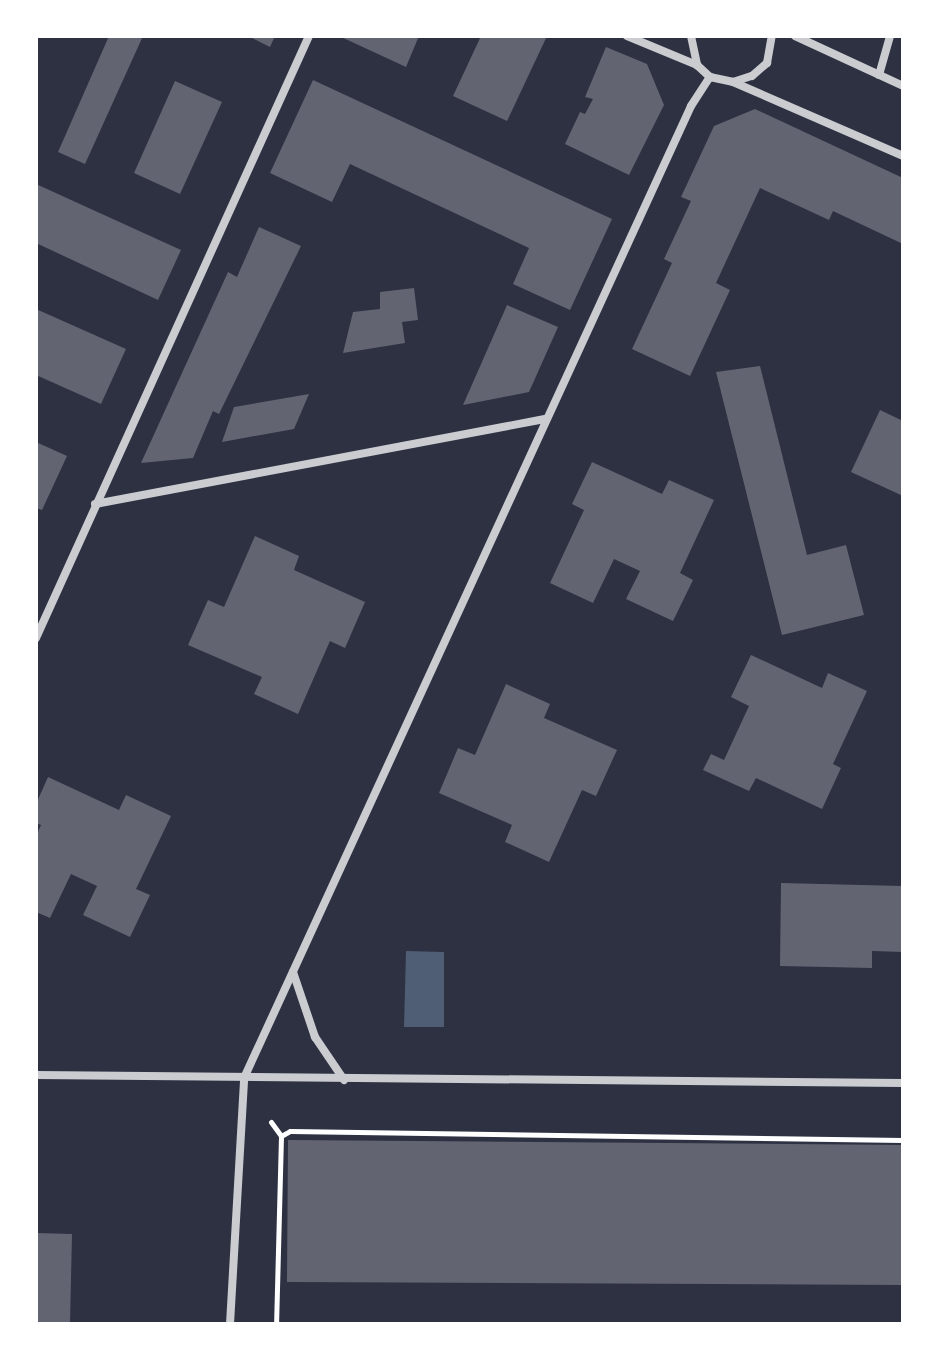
<!DOCTYPE html>
<style>
body{margin:0}
#map{position:relative;width:939px;height:1360px;overflow:hidden;background:#2d3142;font-family:Cabin,sans-serif}
div>[style]{position:absolute}
.water>*{inset:0;background:#4f5d75}
.building>*{inset:0;background:#626471}
.path>*{height:5px;margin:-2.5px;padding:0 2.5px;transform-origin:2.5px;border-radius:2.5px;background:#fff}
.minor>*{height:8px;margin:-4px;padding:0 4px;transform-origin:4px;border-radius:4px;background:#caccd0}
span{translate:-50% -50%;white-space:nowrap;text-align:center;line-height:1.15;-webkit-text-stroke:7px #fff;paint-order:stroke}
.frame{position:absolute;inset:0;border:38px solid #fff;pointer-events:none}
</style>
<div id="map">
<div class="water">
<div style="clip-path:polygon(406px 951px,444px 952px,444px 1027px,404px 1027px)"></div>
</div>
<div class="building">
<div style="clip-path:polygon(109px 36px,143px 36px,85px 164px,58px 152px)"></div>
<div style="clip-path:polygon(248px 36px,275px 36px,270px 47px)"></div>
<div style="clip-path:polygon(339px 36px,419px 36px,406px 67px)"></div>
<div style="clip-path:polygon(481px 36px,547px 36px,507px 121px,453px 96px)"></div>
<div style="clip-path:polygon(606px 47px,647px 64px,664px 105px,629px 175px,565px 144px,580px 112px,585px 114px,593px 99px,585px 97px)"></div>
<div style="clip-path:polygon(313px 80px,612px 219px,570px 310px,513px 284px,529px 248px,350px 164px,332px 202px,270px 173px)"></div>
<div style="clip-path:polygon(175px 81px,222px 102px,180px 194px,134px 173px)"></div>
<div style="clip-path:polygon(755px 109px,903px 178px,903px 244px,833px 211px,829px 220px,760px 188px,716px 283px,730px 290px,690px 376px,632px 349px,672px 263px,664px 259px,691px 201px,681px 197px,714px 126px)"></div>
<div style="clip-path:polygon(36px 184px,181px 250px,158px 300px,36px 243px)"></div>
<div style="clip-path:polygon(259px 227px,301px 246px,219px 414px,213px 411px,193px 458px,141px 463px,228px 272px,237px 277px)"></div>
<div style="clip-path:polygon(414px 288px,418px 320px,402px 322px,405px 343px,343px 353px,353px 312px,380px 309px,380px 292px)"></div>
<div style="clip-path:polygon(507px 305px,558px 327px,529px 392px,463px 405px)"></div>
<div style="clip-path:polygon(36px 309px,126px 349px,101px 404px,36px 375px)"></div>
<div style="clip-path:polygon(760px 366px,807px 555px,846px 545px,864px 615px,782px 635px,716px 372px)"></div>
<div style="clip-path:polygon(309px 394px,294px 429px,222px 442px,234px 407px)"></div>
<div style="clip-path:polygon(880px 410px,903px 421px,903px 496px,851px 472px)"></div>
<div style="clip-path:polygon(36px 442px,67px 456px,42px 510px,36px 508px)"></div>
<div style="clip-path:polygon(592px 462px,662px 494px,669px 480px,714px 500px,680px 573px,693px 580px,673px 621px,626px 599px,640px 571px,614px 559px,593px 603px,550px 583px,584px 510px,572px 504px)"></div>
<div style="clip-path:polygon(255px 536px,299px 556px,294px 570px,365px 602px,345px 648px,330px 641px,298px 714px,254px 694px,262px 677px,188px 645px,208px 600px,224px 607px)"></div>
<div style="clip-path:polygon(751px 655px,822px 688px,828px 673px,867px 691px,833px 764px,841px 768px,822px 809px,756px 778px,749px 791px,703px 770px,711px 754px,724px 760px,749px 706px,731px 697px)"></div>
<div style="clip-path:polygon(506px 684px,550px 704px,544px 718px,617px 750px,596px 796px,582px 790px,549px 862px,505px 842px,512px 825px,439px 793px,458px 748px,475px 755px)"></div>
<div style="clip-path:polygon(48px 777px,119px 810px,126px 795px,171px 816px,136px 889px,150px 895px,130px 937px,83px 915px,97px 886px,71px 874px,50px 918px,36px 912px,36px 836px,41px 825px,36px 823px,36px 804px)"></div>
<div style="clip-path:polygon(781px 883px,903px 886px,903px 952px,872px 951px,872px 968px,780px 966px)"></div>
<div style="clip-path:polygon(288px 1140px,903px 1145px,903px 1285px,287px 1282px)"></div>
<div style="clip-path:polygon(36px 1233px,72px 1234px,70px 1324px,36px 1324px)"></div>
</div>
<div class="path">
<div style="left:271px;top:1122px;width:17px;rotate:54deg"></div>
<div style="left:281px;top:1136px;width:188px;rotate:91.5deg"></div>
<div style="left:281px;top:1136px;width:10px;rotate:-29deg"></div>
<div style="left:290px;top:1131px;width:613px;rotate:0.84deg"></div>
</div>
<div class="minor">
<div style="left:627px;top:36px;width:76px;rotate:22.5deg"></div>
<div style="left:691px;top:36px;width:30px;rotate:78deg"></div>
<div style="left:697px;top:65px;width:18px;rotate:43deg"></div>
<div style="left:710px;top:77px;width:24px;rotate:12deg"></div>
<div style="left:733px;top:82px;width:20px;rotate:-18deg"></div>
<div style="left:752px;top:76px;width:20px;rotate:-41deg"></div>
<div style="left:767px;top:63px;width:27px;rotate:-80deg"></div>
<div style="left:795px;top:36px;width:119px;rotate:24.8deg"></div>
<div style="left:879px;top:75px;width:41px;rotate:-74.2deg"></div>
<div style="left:733px;top:82px;width:185px;rotate:23.5deg"></div>
<div style="left:95px;top:504px;width:459px;rotate:-10.7deg"></div>
<div style="left:36px;top:638px;width:661px;rotate:-65.61deg"></div>
<div style="left:293px;top:972px;width:69px;rotate:71.3deg"></div>
<div style="left:315px;top:1037px;width:52px;rotate:56deg"></div>
<div style="left:36px;top:1075px;width:867px;rotate:0.53deg"></div>
<div style="left:230px;top:1324px;width:246px;rotate:-86.7deg"></div>
<div style="left:244px;top:1078px;width:1070px;rotate:-65.3deg"></div>
<div style="left:691px;top:106px;width:35px;rotate:-57deg"></div>
</div>
<div class="frame"></div>
</div>
